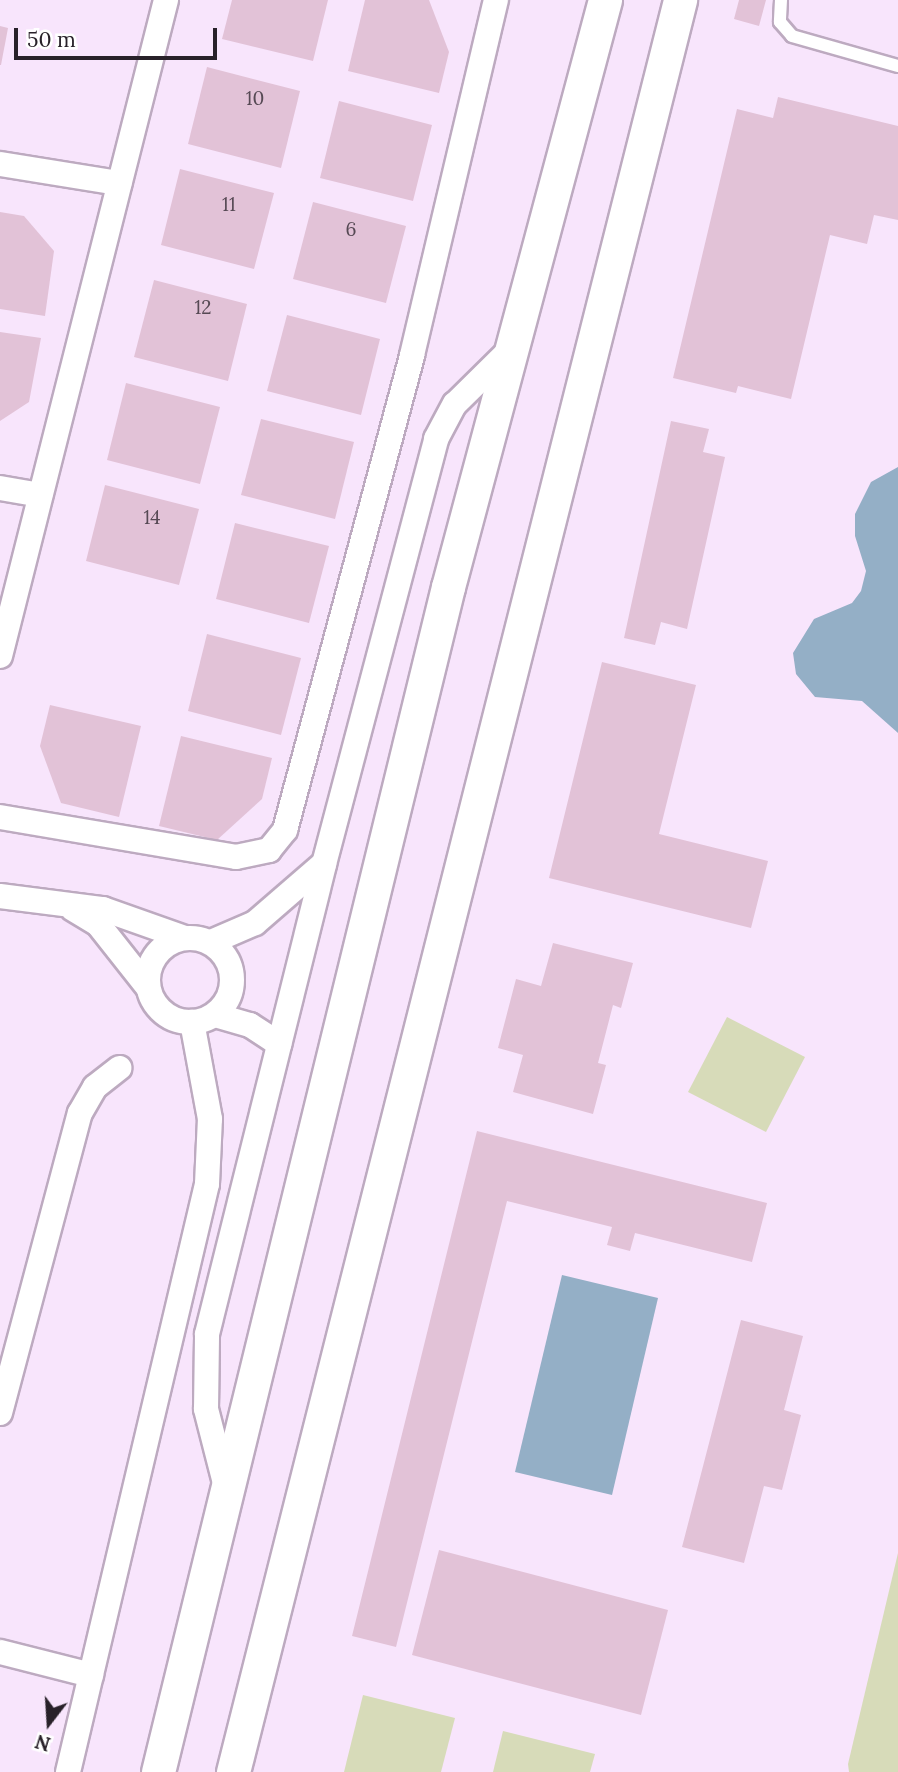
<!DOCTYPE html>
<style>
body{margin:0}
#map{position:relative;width:898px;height:1772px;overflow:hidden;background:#f8e5fc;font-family:Lora,serif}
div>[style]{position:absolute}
.green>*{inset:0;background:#d7dbb9}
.water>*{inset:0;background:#94afc6}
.building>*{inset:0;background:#e2c2d7}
.roads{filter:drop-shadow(2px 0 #bdaac0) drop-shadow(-2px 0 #bdaac0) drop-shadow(0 2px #bdaac0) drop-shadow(0 -2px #bdaac0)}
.lane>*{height:12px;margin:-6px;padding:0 6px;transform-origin:6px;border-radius:6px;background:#fff}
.street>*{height:24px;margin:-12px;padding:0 12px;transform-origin:12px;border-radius:12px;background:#fff}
.street>.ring{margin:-12px;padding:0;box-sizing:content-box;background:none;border:24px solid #fff;border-radius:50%}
.secondary>*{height:33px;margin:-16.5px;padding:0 16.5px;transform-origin:16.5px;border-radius:16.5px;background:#fff}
span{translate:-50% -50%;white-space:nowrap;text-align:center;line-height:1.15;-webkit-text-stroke:6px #fff;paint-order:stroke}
.number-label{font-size:19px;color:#564954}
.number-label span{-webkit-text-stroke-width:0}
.north{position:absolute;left:14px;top:1688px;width:70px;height:70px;-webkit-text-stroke:5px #fff;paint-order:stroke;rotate:197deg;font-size:19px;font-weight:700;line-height:28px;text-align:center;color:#282129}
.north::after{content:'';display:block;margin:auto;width:24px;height:32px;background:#282129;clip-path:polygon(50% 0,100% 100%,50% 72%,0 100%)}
.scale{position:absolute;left:14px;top:28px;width:203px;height:32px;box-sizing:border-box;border:4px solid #282129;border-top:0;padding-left:9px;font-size:21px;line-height:24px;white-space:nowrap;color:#282129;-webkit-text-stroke:5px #fff;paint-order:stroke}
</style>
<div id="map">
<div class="green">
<div style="clip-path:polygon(727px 1017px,805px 1057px,766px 1132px,688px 1092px)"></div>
<div style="clip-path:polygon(898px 1553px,898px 1772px,849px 1772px,848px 1764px)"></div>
<div style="clip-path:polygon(363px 1695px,455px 1718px,441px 1772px,344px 1772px)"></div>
<div style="clip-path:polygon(503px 1731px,595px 1754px,590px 1772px,493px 1772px)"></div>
</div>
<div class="water">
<div style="clip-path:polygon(898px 467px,898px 733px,862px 701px,815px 697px,796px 674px,793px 653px,814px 619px,852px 603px,861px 591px,866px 571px,855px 536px,855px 514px,871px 482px)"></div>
<div style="clip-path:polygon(562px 1275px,658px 1298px,612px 1495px,515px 1472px)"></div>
</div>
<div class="building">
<div style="clip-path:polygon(232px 0,328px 0,313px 61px,222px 39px)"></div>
<div style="clip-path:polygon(365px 0,429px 0,449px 52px,439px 93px,348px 71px)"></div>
<div style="clip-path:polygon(739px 0,766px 0,759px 26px,734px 19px)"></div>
<div style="clip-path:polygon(0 26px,8px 28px,1px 65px,0 65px)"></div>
<div style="clip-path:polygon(207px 67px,300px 91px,281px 168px,188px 144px)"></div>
<div style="clip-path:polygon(778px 97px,898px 126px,898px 220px,874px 215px,867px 244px,830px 235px,791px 399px,738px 386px,736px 393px,673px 378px,737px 109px,773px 118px)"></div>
<div style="clip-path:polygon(339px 101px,432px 125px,413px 201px,320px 178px)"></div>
<div style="clip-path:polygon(180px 169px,274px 193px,254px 269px,161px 245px)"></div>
<div style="clip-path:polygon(313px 202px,406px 226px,386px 303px,293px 279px)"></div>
<div style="clip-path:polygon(0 212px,24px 216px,54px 251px,45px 316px,0 309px)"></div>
<div style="clip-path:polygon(154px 280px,247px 304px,228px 381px,134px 357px)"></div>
<div style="clip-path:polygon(287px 315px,380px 339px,361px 415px,267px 391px)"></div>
<div style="clip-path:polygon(0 332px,41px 338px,29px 402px,0 421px)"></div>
<div style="clip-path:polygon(126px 383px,220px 407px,200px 484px,107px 460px)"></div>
<div style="clip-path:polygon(261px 419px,354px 442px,335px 519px,241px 495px)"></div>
<div style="clip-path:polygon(671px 421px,709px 429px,703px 452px,725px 457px,687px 629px,661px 622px,655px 645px,624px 638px)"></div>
<div style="clip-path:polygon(105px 485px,199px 509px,179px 585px,86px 561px)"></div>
<div style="clip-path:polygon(235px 523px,329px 546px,309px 623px,216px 599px)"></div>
<div style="clip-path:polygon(207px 634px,301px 658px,281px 735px,188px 711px)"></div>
<div style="clip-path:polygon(602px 662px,696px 685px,659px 834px,768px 861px,751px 928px,549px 878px)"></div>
<div style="clip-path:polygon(50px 705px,141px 726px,119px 817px,61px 803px,40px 746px)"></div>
<div style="clip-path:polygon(181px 736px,272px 758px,262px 799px,217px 840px,159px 826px)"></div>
<div style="clip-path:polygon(553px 943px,633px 963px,621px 1008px,613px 1005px,598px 1063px,606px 1065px,593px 1114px,513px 1092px,523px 1055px,498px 1048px,516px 979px,541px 986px)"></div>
<div style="clip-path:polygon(477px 1131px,767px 1203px,752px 1262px,635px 1233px,630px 1251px,607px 1245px,612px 1227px,507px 1201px,396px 1647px,352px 1636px)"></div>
<div style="clip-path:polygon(741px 1320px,803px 1336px,784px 1410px,801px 1415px,782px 1490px,764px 1486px,744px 1563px,682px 1547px)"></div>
<div style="clip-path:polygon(439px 1550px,668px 1610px,641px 1715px,412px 1655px)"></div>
</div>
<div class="roads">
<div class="lane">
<div style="left:781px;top:0;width:22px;rotate:93deg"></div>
<div style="left:780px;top:22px;width:18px;rotate:49deg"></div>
<div style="left:792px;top:36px;width:110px;rotate:15.8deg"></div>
</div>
<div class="street">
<div style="left:0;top:164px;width:121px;rotate:9.1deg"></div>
<div style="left:0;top:488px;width:41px;rotate:9.9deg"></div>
<div style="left:0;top:656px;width:677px;rotate:-75.8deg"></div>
<div style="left:0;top:817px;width:239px;rotate:9.6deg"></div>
<div style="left:236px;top:857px;width:34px;rotate:-12deg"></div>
<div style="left:269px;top:850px;width:26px;rotate:-51deg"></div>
<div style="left:285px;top:830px;width:492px;rotate:-75deg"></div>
<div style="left:412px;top:355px;width:365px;rotate:-76.7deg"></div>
<div style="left:0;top:896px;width:104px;rotate:7.2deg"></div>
<div style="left:103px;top:909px;width:87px;rotate:19.5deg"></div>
<div style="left:73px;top:909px;width:29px;rotate:31deg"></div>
<div style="left:98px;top:924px;width:79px;rotate:51.7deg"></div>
<div class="ring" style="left:148px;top:938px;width:60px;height:60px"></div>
<div style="left:211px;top:942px;width:48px;rotate:-23.4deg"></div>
<div style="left:255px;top:923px;width:90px;rotate:-40.9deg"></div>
<div style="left:215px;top:1015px;width:36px;rotate:16deg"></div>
<div style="left:250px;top:1025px;width:35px;rotate:33deg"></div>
<div style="left:0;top:1413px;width:310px;rotate:-75.1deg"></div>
<div style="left:80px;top:1113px;width:30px;rotate:-60deg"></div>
<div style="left:95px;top:1087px;width:31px;rotate:-38deg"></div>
<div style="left:226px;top:1487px;width:81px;rotate:-104.4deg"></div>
<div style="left:206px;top:1409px;width:75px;rotate:-89.2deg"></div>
<div style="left:207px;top:1334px;width:484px;rotate:-76deg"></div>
<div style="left:324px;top:864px;width:440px;rotate:-75.2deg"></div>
<div style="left:436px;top:439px;width:40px;rotate:-62deg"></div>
<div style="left:455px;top:404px;width:80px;rotate:-44.5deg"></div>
<div style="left:0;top:1652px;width:94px;rotate:14.2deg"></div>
<div style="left:68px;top:1772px;width:604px;rotate:-76.7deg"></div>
<div style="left:207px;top:1184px;width:65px;rotate:-87.4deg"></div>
<div style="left:210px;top:1119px;width:99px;rotate:-100.5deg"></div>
</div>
<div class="secondary">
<div style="left:158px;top:1772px;width:1220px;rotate:-76.25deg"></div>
<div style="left:448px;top:587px;width:608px;rotate:-75.03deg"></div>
<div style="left:233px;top:1772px;width:1828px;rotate:-75.84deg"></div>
</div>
</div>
<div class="number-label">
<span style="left:255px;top:99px">10</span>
<span style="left:229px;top:205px">11</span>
<span style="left:351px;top:230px">6</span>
<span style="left:203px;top:308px">12</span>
<span style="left:152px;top:518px">14</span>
</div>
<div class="north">N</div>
<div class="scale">50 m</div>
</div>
